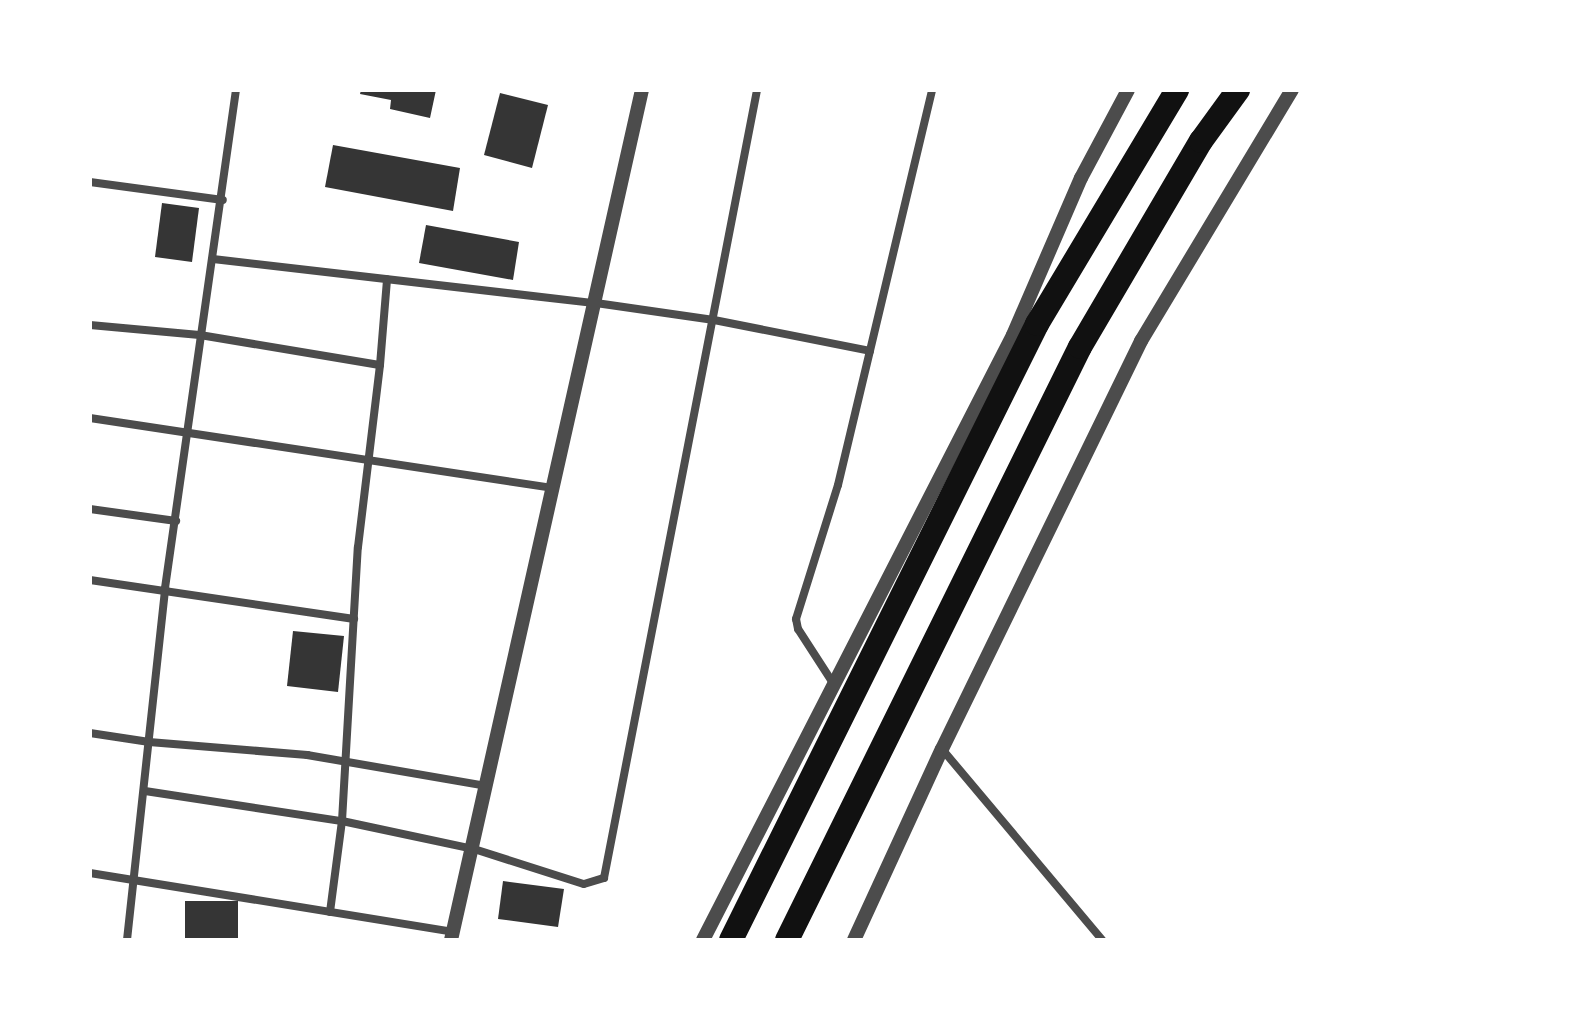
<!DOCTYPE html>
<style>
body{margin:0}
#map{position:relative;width:1574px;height:1030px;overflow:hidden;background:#fff;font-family:Overpass,sans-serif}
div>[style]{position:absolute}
.building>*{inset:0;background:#353535}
.minor>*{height:8px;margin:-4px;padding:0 4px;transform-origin:4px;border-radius:4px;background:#4c4c4c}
.tertiary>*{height:14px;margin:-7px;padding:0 7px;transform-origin:7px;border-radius:7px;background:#4c4c4c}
.motorway>*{height:24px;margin:-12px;padding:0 12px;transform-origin:12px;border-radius:12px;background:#111}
span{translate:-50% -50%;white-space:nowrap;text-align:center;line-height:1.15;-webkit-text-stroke:7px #fff;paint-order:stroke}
.frame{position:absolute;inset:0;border:92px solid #fff;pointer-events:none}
</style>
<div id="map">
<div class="building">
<div style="clip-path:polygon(361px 90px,436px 90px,430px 118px,390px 109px,391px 100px,360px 94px)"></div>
<div style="clip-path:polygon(500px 93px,548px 105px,532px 168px,484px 155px)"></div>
<div style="clip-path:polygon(333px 145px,460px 168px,453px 211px,325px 187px)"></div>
<div style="clip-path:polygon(162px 203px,199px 208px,192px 262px,155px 257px)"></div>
<div style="clip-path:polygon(426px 225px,519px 242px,513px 280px,419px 263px)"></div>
<div style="clip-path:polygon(293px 631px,344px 636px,338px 692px,287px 686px)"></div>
<div style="clip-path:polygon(503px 881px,564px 889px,558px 927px,498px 919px)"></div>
<div style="clip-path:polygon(185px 901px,238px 901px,238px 940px,185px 940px)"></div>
</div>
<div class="minor">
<div style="left:90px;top:182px;width:134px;rotate:7.7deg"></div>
<div style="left:213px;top:259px;width:386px;rotate:6.6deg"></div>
<div style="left:596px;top:303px;width:119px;rotate:8.2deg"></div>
<div style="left:714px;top:320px;width:159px;rotate:11.2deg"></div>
<div style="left:90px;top:325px;width:110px;rotate:5.2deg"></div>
<div style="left:200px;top:335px;width:182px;rotate:9.5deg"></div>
<div style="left:90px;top:418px;width:469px;rotate:8.6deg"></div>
<div style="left:90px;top:509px;width:87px;rotate:7.9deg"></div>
<div style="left:90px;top:580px;width:267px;rotate:8.4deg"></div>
<div style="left:833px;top:683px;width:64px;rotate:-122.9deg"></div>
<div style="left:798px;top:629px;width:10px;rotate:-101deg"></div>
<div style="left:796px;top:619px;width:140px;rotate:-72.6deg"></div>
<div style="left:838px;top:485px;width:406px;rotate:-76.6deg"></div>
<div style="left:90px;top:733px;width:60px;rotate:8.7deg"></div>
<div style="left:149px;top:742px;width:159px;rotate:4.7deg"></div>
<div style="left:307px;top:755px;width:183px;rotate:9.8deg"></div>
<div style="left:942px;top:749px;width:249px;rotate:50deg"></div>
<div style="left:145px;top:791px;width:199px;rotate:8.7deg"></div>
<div style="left:342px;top:821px;width:135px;rotate:12deg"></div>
<div style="left:474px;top:849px;width:115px;rotate:17.7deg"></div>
<div style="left:584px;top:884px;width:21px;rotate:-17deg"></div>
<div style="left:604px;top:878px;width:803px;rotate:-79.01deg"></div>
<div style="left:90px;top:873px;width:368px;rotate:9.2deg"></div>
<div style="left:330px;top:912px;width:92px;rotate:-82.5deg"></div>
<div style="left:342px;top:821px;width:274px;rotate:-86.7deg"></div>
<div style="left:358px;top:547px;width:183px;rotate:-83.1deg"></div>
<div style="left:380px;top:365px;width:86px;rotate:-85.3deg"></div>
<div style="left:127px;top:940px;width:354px;rotate:-83.8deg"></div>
<div style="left:165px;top:588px;width:503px;rotate:-81.89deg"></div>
</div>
<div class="tertiary">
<div style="left:451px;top:940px;width:871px;rotate:-77.34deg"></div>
<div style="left:703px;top:940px;width:680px;rotate:-62.87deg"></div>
<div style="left:1013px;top:335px;width:171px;rotate:-66.6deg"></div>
<div style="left:1081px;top:178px;width:100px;rotate:-61.9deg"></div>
<div style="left:854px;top:940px;width:210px;rotate:-65.3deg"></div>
<div style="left:942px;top:749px;width:454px;rotate:-64deg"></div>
<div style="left:1141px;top:341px;width:293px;rotate:-59deg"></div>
</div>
<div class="motorway">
<div style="left:731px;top:940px;width:688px;rotate:-63.58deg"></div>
<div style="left:1037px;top:324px;width:273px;rotate:-59.1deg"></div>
<div style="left:787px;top:940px;width:661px;rotate:-63.71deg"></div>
<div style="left:1080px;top:347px;width:239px;rotate:-59.6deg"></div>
<div style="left:1201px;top:141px;width:63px;rotate:-54deg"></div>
</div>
<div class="frame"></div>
</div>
